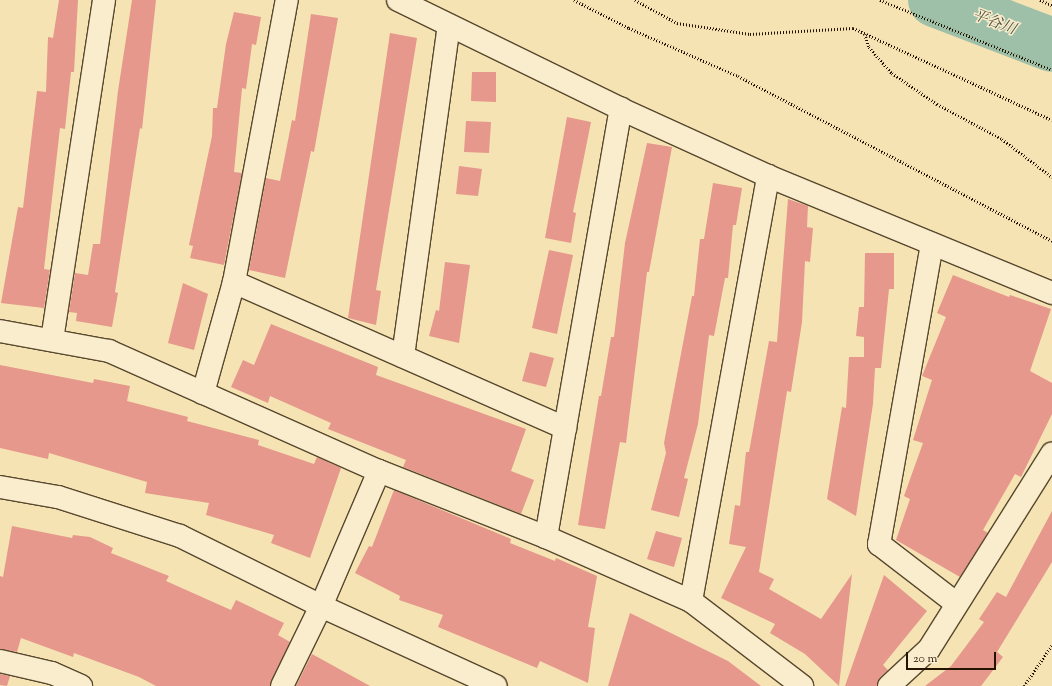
<!DOCTYPE html>
<meta charset="utf-8">
<style>
body{margin:0}
#map{position:relative;width:1052px;height:686px;overflow:hidden;background:#f6e3b3;font-family:"Sorts Mill Goudy","Noto Serif JP",serif}
div>[style]{position:absolute}
.river>*{height:54px;margin:-27px;padding:0 27px;transform-origin:27px;border-radius:27px;background:#9ebfa8}
.building>*{inset:0;background:#e5988b}
.path>*{height:2.5px;margin-top:-1.25px;transform-origin:0;background:repeating-linear-gradient(90deg,#231400 0 1px,transparent 0 3px)}
.roads{filter:drop-shadow(1px 0 #58482d) drop-shadow(-1px 0 #58482d) drop-shadow(0 1px #58482d) drop-shadow(0 -1px #58482d)}
.minor>*{height:22px;margin:-11px;padding:0 11px;transform-origin:11px;border-radius:11px;background:#f9edce}
span{translate:-50% -50%;white-space:nowrap;text-align:center;line-height:1.15;-webkit-text-stroke:3px #f9edce;paint-order:stroke}
.water-label{font-size:15px;color:#4e503b;font-style:italic}
.scale{position:absolute;left:906px;top:652px;width:90px;height:18px;box-sizing:border-box;border:2px solid #231400;border-top:0;padding-left:5px;font-size:12px;line-height:14px;white-space:nowrap;color:#231400;-webkit-text-stroke:3px #f9edce;paint-order:stroke}
</style>
<div id="map">
<div class="river">
<div style="left:935px;top:0;width:125px;rotate:21deg"></div>
</div>
<div class="building">
<div style="clip-path:polygon(59px 0,78px 0,74px 72px,71px 72px,65px 129px,60px 128px,44px 269px,50px 270px,44px 308px,1px 303px,18px 207px,23px 208px,37px 91px,46px 92px,48px 37px,53px 38px)"></div>
<div style="clip-path:polygon(132px 0,156px 0,142px 129px,140px 128px,115px 292px,118px 293px,112px 327px,76px 321px,77px 313px,69px 312px,75px 273px,88px 275px,93px 244px,100px 244px,118px 91px)"></div>
<div style="clip-path:polygon(234px 12px,261px 17px,256px 45px,252px 44px,246px 89px,242px 88px,234px 172px,242px 173px,224px 265px,190px 258px,193px 246px,189px 245px,212px 136px,213px 108px,217px 108px,226px 44px)"></div>
<div style="clip-path:polygon(311px 14px,338px 18px,314px 152px,311px 151px,285px 278px,249px 270px,266px 178px,280px 181px,292px 120px,295px 121px)"></div>
<div style="clip-path:polygon(390px 33px,417px 38px,376px 290px,381px 291px,376px 325px,348px 318px)"></div>
<div style="clip-path:polygon(472px 72px,496px 72px,496px 102px,471px 101px)"></div>
<div style="clip-path:polygon(567px 117px,591px 122px,573px 212px,576px 213px,571px 243px,545px 238px)"></div>
<div style="clip-path:polygon(466px 121px,491px 122px,489px 153px,464px 152px)"></div>
<div style="clip-path:polygon(647px 143px,672px 147px,649px 272px,647px 272px,626px 443px,620px 442px,605px 529px,578px 525px,599px 396px,601px 396px,611px 337px,614px 337px,625px 243px)"></div>
<div style="clip-path:polygon(459px 166px,482px 169px,478px 196px,456px 194px)"></div>
<div style="clip-path:polygon(713px 183px,742px 188px,736px 225px,733px 225px,728px 278px,725px 278px,714px 336px,709px 335px,698px 424px,684px 478px,688px 479px,679px 517px,651px 510px,666px 453px,664px 443px,692px 296px,694px 296px,700px 239px,704px 239px)"></div>
<div style="clip-path:polygon(788px 199px,808px 206px,807px 227px,813px 228px,810px 262px,805px 261px,802px 322px,791px 392px,787px 391px,759px 572px,774px 579px,769px 589px,821px 619px,852px 574px,839px 686px,805px 654px,770px 633px,775px 624px,721px 598px,746px 547px,729px 544px,735px 505px,740px 506px,746px 452px,749px 452px,769px 341px,777px 342px)"></div>
<div style="clip-path:polygon(549px 250px,573px 255px,557px 334px,532px 328px)"></div>
<div style="clip-path:polygon(865px 253px,894px 253px,894px 289px,889px 289px,881px 368px,875px 368px,873px 404px,856px 516px,827px 499px,842px 407px,846px 408px,849px 357px,864px 357px,864px 337px,856px 336px,859px 307px,864px 307px)"></div>
<div style="clip-path:polygon(445px 262px,470px 265px,459px 343px,429px 336px,436px 310px,439px 311px)"></div>
<div style="clip-path:polygon(953px 275px,1009px 297px,1010px 295px,1051px 309px,1030px 371px,1052px 383px,1052px 414px,1021px 477px,1015px 474px,983px 530px,988px 533px,960px 577px,896px 540px,910px 499px,904px 496px,923px 443px,913px 440px,932px 380px,922px 376px,946px 317px,937px 313px)"></div>
<div style="clip-path:polygon(183px 283px,208px 294px,194px 350px,168px 343px)"></div>
<div style="clip-path:polygon(271px 324px,378px 367px,376px 375px,526px 429px,511px 471px,534px 480px,521px 514px,403px 467px,406px 460px,328px 429px,331px 423px,270px 396px,268px 403px,231px 387px,243px 360px,254px 365px)"></div>
<div style="clip-path:polygon(530px 352px,554px 358px,546px 387px,522px 381px)"></div>
<div style="clip-path:polygon(0 365px,93px 383px,94px 379px,130px 386px,127px 401px,188px 417px,187px 421px,259px 440px,258px 445px,314px 464px,317px 457px,341px 468px,310px 558px,271px 543px,274px 535px,206px 515px,209px 503px,145px 493px,147px 482px,49px 453px,48px 459px,0 448px)"></div>
<div style="clip-path:polygon(394px 490px,511px 539px,510px 543px,555px 561px,556px 558px,597px 576px,588px 627px,595px 628px,588px 683px,540px 661px,537px 668px,438px 627px,443px 615px,399px 600px,400px 596px,355px 573px,369px 546px,372px 547px)"></div>
<div style="clip-path:polygon(1052px 511px,1052px 562px,997px 652px,1003px 657px,981px 686px,925px 686px,951px 666px,984px 622px,979px 619px,997px 592px,1006px 597px)"></div>
<div style="clip-path:polygon(12px 526px,72px 538px,73px 535px,90px 537px,113px 548px,111px 553px,169px 576px,166px 581px,231px 610px,236px 600px,284px 623px,278px 635px,290px 642px,270px 686px,156px 686px,139px 677px,74px 653px,73px 657px,21px 638px,17px 652px,0 649px,0 576px,3px 577px)"></div>
<div style="clip-path:polygon(656px 531px,682px 538px,674px 567px,647px 559px)"></div>
<div style="clip-path:polygon(884px 575px,927px 611px,883px 665px,888px 670px,880px 677px,877px 686px,845px 686px)"></div>
<div style="clip-path:polygon(630px 613px,728px 661px,761px 686px,608px 686px)"></div>
<div style="clip-path:polygon(312px 654px,370px 686px,296px 686px)"></div>
<div style="clip-path:polygon(0 674px,10px 676px,7px 686px,0 685px)"></div>
</div>
<div class="path">
<div style="left:574px;top:0;width:62px;rotate:27deg"></div>
<div style="left:629px;top:28px;width:119px;rotate:23.8deg"></div>
<div style="left:738px;top:76px;width:355px;rotate:27.7deg"></div>
<div style="left:635px;top:0;width:48px;rotate:28.7deg"></div>
<div style="left:677px;top:23px;width:74px;rotate:8.6deg"></div>
<div style="left:750px;top:34px;width:103px;rotate:-3.3deg"></div>
<div style="left:853px;top:28px;width:219px;rotate:24.8deg"></div>
<div style="left:880px;top:0;width:186px;rotate:22.1deg"></div>
<div style="left:1040px;top:0;width:13px;rotate:23deg"></div>
<div style="left:865px;top:34px;width:14px;rotate:73deg"></div>
<div style="left:869px;top:47px;width:35px;rotate:49deg"></div>
<div style="left:892px;top:73px;width:55px;rotate:34.6deg"></div>
<div style="left:937px;top:104px;width:74px;rotate:28.3deg"></div>
<div style="left:1002px;top:139px;width:63px;rotate:37.2deg"></div>
<div style="left:1024px;top:686px;width:50px;rotate:-55.7deg"></div>
</div>
<div class="roads">
<div class="minor">
<div style="left:398px;top:0;width:248px;rotate:26deg"></div>
<div style="left:621px;top:109px;width:162px;rotate:24.5deg"></div>
<div style="left:768px;top:176px;width:307px;rotate:22.4deg"></div>
<div style="left:932px;top:244px;width:305px;rotate:100deg"></div>
<div style="left:879px;top:544px;width:98px;rotate:37.6deg"></div>
<div style="left:234px;top:282px;width:362px;rotate:23.8deg"></div>
<div style="left:0;top:331px;width:111px;rotate:10.4deg"></div>
<div style="left:109px;top:351px;width:295px;rotate:24deg"></div>
<div style="left:379px;top:471px;width:147px;rotate:113.2deg"></div>
<div style="left:321px;top:606px;width:89px;rotate:116deg"></div>
<div style="left:52px;top:340px;width:344px;rotate:-81.3deg"></div>
<div style="left:403px;top:356px;width:333px;rotate:-82.1deg"></div>
<div style="left:203px;top:393px;width:115px;rotate:-74.4deg"></div>
<div style="left:234px;top:282px;width:287px;rotate:-79.4deg"></div>
<div style="left:379px;top:471px;width:180px;rotate:21.6deg"></div>
<div style="left:546px;top:537px;width:158px;rotate:23.8deg"></div>
<div style="left:691px;top:601px;width:140px;rotate:37.4deg"></div>
<div style="left:0;top:487px;width:59px;rotate:9.8deg"></div>
<div style="left:58px;top:497px;width:128px;rotate:17.7deg"></div>
<div style="left:180px;top:536px;width:157px;rotate:26.4deg"></div>
<div style="left:321px;top:606px;width:192px;rotate:24.6deg"></div>
<div style="left:546px;top:537px;width:435px;rotate:-80.1deg"></div>
<div style="left:691px;top:601px;width:432px;rotate:-79.7deg"></div>
<div style="left:0;top:661px;width:53px;rotate:13deg"></div>
<div style="left:52px;top:673px;width:32px;rotate:24deg"></div>
<div style="left:889px;top:686px;width:54px;rotate:-42.8deg"></div>
<div style="left:929px;top:649px;width:231px;rotate:-57.8deg"></div>
</div>
</div>
<div class="water-label">
<span style="left:994px;top:23px;rotate:21deg">平谷川</span>
</div>
<div class="scale">20 m</div>
</div>
